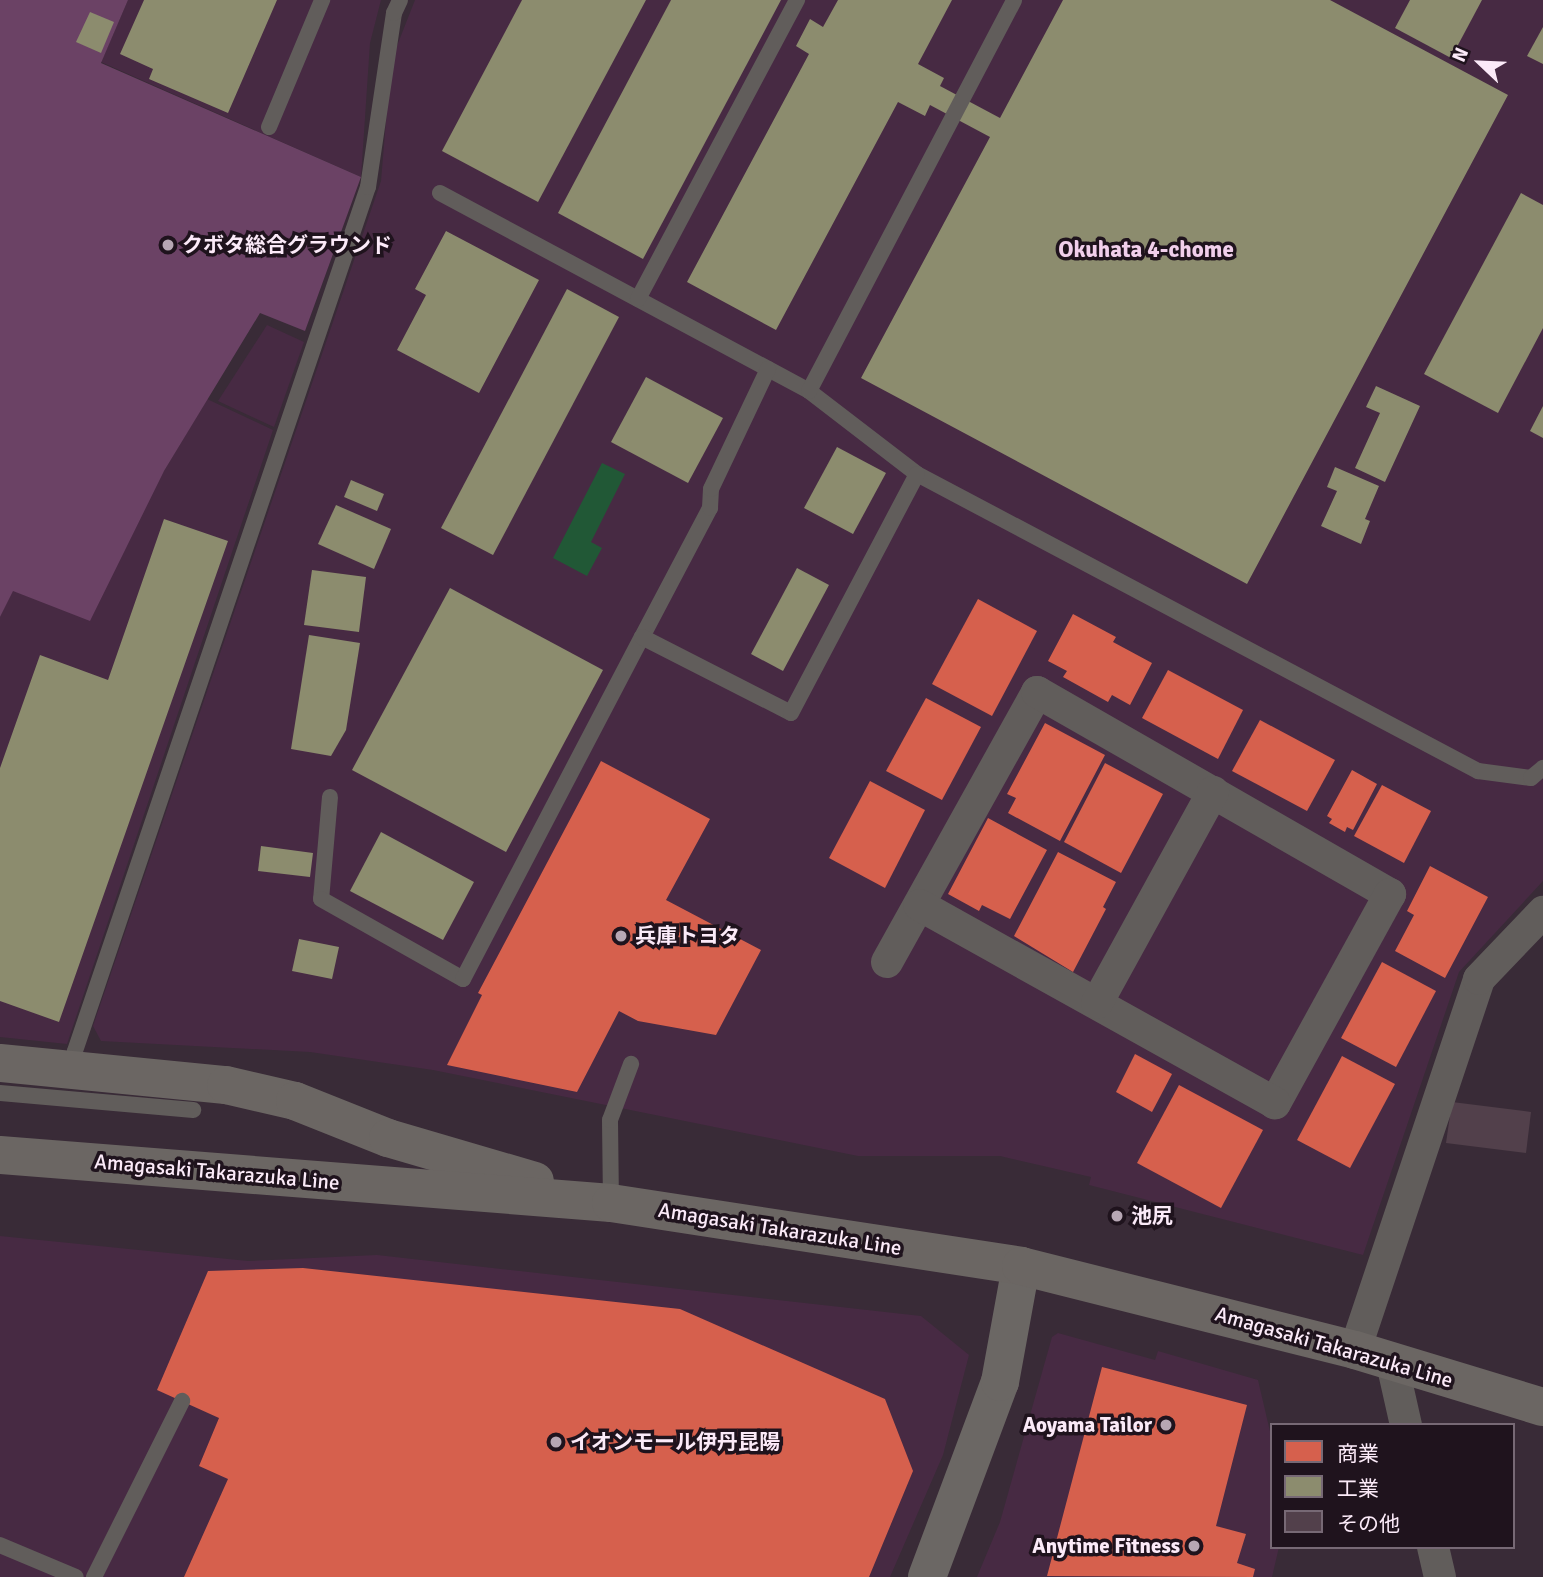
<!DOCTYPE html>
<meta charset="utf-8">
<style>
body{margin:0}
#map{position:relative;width:1543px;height:1577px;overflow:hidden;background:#392b37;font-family:Signika,"Noto Sans JP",sans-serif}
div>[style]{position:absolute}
.built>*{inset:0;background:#472a43}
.green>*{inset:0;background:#6b4265}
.water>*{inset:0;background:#215836}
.shops>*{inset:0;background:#d6604d}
.industry>*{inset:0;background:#8c8c6e}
.building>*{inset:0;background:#52404b}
.lane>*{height:16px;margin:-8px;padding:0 8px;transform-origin:8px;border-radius:8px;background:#615d5b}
.street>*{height:32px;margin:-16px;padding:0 16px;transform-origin:16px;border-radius:16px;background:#615d5b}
.secondary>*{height:38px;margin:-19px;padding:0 19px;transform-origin:19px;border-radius:19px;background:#6b6764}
.primary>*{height:38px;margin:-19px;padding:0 19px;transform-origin:19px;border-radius:19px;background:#6b6663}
.dots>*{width:19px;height:19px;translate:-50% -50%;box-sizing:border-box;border:4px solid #1f131d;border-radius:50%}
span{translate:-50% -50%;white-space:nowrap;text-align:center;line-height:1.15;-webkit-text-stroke:7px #1f131d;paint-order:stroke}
.poi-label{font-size:21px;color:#fbeaf8;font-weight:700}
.left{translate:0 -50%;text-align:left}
.right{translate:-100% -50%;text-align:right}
.street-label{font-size:21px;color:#fbeaf8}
.neighbourhood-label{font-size:23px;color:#f1cfeb;font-weight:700}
.legend{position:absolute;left:1270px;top:1423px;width:245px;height:126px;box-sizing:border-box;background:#1f131d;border:2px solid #776975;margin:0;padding:9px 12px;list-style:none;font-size:21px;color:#fbeaf8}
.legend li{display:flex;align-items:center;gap:14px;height:35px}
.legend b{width:35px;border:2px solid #776975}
.north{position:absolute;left:1445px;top:28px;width:70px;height:70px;-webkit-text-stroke:5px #1f131d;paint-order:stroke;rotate:293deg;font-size:19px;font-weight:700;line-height:28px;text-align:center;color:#fbeaf8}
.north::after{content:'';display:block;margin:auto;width:24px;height:32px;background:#fbeaf8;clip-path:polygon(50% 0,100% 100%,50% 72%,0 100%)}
</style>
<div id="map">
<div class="built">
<div style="clip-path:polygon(128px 0,381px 0,370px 43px,361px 177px,101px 62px)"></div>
<div style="clip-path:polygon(415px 0,1543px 0,1543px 881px,1459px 972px,1363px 1255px,1089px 1185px,1091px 1177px,1000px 1156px,858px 1156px,433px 1070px,310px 1052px,101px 1041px,93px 1026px,381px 181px,391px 61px)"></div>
<div style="clip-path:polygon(267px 325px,304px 342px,274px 427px,218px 401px)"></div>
<div style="clip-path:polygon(207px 399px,273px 430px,67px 1044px,0 1037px,0 617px,12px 591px,164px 471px)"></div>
<div style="clip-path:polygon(0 1236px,248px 1261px,377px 1255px,921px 1316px,969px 1355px,943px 1455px,890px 1577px,0 1577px)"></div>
<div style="clip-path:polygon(1058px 1333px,1155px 1360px,1158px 1351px,1258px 1380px,1272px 1440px,1272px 1547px,1279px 1547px,1272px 1577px,977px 1577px,1000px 1522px,1052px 1337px)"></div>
</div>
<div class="green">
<div style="clip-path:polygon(0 0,128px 0,101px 63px,361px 177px,305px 331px,260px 313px,164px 471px,90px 621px,13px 591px,0 617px)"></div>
</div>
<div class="water">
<div style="clip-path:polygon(602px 463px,625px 474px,591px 542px,602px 548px,587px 576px,553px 558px)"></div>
</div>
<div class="shops">
<div style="clip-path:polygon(978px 599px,1037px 631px,992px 716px,932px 684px)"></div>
<div style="clip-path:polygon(1073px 614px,1116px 637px,1113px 642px,1152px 663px,1130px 705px,1112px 695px,1108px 702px,1063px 677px,1067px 671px,1048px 661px)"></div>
<div style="clip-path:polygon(1168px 670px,1243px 710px,1218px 759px,1142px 718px)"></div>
<div style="clip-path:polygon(926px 698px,981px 727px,942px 800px,886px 771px)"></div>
<div style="clip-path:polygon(1260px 720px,1335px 760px,1307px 811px,1232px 771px)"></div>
<div style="clip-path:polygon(1045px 723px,1105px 755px,1060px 841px,1008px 813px,1016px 798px,1007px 794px)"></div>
<div style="clip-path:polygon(601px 761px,710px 819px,666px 900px,761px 950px,716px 1035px,638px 1021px,619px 1011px,577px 1092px,447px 1065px,482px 995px,478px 993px)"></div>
<div style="clip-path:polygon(1105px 763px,1163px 794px,1121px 873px,1064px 842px)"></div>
<div style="clip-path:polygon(1352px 770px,1377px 784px,1353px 830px,1347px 827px,1345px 832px,1329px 823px,1332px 819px,1327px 816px)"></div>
<div style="clip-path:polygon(870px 781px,925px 810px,885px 888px,829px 858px)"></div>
<div style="clip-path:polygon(1382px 785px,1431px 811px,1404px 863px,1354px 836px)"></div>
<div style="clip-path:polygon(988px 818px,1047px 850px,1010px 919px,982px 905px,979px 911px,948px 894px)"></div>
<div style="clip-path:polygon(1058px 852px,1116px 882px,1103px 907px,1106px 909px,1073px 972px,1014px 936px)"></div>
<div style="clip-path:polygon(1430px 866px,1488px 897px,1445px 978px,1395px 951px,1414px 915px,1407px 911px)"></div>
<div style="clip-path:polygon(1382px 962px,1436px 991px,1396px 1067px,1341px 1038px)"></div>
<div style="clip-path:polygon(1135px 1054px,1172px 1074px,1152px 1112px,1116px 1092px)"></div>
<div style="clip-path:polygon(1342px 1056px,1395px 1084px,1350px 1168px,1297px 1140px)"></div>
<div style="clip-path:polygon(1179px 1085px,1263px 1130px,1221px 1208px,1137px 1163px)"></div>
<div style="clip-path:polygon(303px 1268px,680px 1309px,885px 1399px,913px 1471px,869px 1577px,184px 1577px,228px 1479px,199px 1466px,219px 1418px,157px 1390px,208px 1271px)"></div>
<div style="clip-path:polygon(1102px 1367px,1247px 1405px,1216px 1526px,1246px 1534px,1237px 1563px,1255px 1569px,1253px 1577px,1047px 1576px)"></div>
</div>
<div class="industry">
<div style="clip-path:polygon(144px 0,277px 0,228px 113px,149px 79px,153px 69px,120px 54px)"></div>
<div style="clip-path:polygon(522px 0,646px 0,538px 202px,442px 151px)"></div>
<div style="clip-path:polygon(671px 0,781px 0,643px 259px,558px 213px)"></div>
<div style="clip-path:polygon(838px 0,952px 0,918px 64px,944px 78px,940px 86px,1000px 118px,1063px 0,1330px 0,1508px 95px,1247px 584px,861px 378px,990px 137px,930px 105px,925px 116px,898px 102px,776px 330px,687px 282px,809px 54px,796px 46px,810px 19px,823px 27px)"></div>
<div style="clip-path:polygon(1410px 0,1482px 0,1451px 58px,1395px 28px)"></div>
<div style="clip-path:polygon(90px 12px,114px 22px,101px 53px,76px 42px)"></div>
<div style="clip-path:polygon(1543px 27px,1543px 64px,1527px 56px)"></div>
<div style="clip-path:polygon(1521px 193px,1543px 205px,1543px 328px,1498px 413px,1424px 374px)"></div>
<div style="clip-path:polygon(446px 231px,539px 280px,479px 393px,397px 350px,426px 295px,415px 289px)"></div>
<div style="clip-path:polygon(567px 289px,619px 317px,493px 555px,441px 528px)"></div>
<div style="clip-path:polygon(646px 377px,723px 418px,688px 483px,611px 442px)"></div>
<div style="clip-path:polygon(1376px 386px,1420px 406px,1385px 482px,1355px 468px,1380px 413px,1366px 407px)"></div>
<div style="clip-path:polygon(1543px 406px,1543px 438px,1530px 431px)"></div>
<div style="clip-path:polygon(837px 447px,886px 473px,853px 534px,804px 508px)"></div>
<div style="clip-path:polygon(1335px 467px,1379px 486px,1365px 519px,1370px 521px,1361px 544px,1321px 526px,1337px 491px,1327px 487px)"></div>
<div style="clip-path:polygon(351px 480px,384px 494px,377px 511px,344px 497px)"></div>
<div style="clip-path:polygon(336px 505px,391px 529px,374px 569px,318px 544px)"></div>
<div style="clip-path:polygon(164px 519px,228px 541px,59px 1022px,0 1001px,0 768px,40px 655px,108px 680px)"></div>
<div style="clip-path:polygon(797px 568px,829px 585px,783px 671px,751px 654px)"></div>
<div style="clip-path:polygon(312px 570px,366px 577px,359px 632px,304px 625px)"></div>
<div style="clip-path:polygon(450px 588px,603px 670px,506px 852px,352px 770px)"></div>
<div style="clip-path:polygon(309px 635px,360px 643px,346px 730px,331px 756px,291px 749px)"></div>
<div style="clip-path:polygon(381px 832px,474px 882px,443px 940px,350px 891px)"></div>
<div style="clip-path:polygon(261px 846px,313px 853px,310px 877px,258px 871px)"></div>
<div style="clip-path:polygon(299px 939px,339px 947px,332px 979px,292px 971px)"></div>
</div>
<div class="building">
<div style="clip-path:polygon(1452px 1102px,1531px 1112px,1526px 1153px,1446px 1143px)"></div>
</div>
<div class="lane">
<div style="left:269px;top:127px;width:138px;rotate:-67.3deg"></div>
<div style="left:440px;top:193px;width:419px;rotate:28.2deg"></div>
<div style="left:809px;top:391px;width:136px;rotate:37.5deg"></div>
<div style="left:917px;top:474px;width:635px;rotate:27.9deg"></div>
<div style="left:1478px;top:771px;width:53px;rotate:7.5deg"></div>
<div style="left:1531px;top:778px;width:16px;rotate:-40deg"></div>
<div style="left:638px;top:299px;width:339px;rotate:-62deg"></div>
<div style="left:809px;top:391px;width:441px;rotate:-62.3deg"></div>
<div style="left:642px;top:637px;width:146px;rotate:-62.2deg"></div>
<div style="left:710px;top:508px;width:19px;rotate:-87deg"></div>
<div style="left:711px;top:489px;width:133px;rotate:-64.6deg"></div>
<div style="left:330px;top:797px;width:102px;rotate:95deg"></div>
<div style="left:321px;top:899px;width:163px;rotate:29.4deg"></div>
<div style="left:463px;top:979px;width:386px;rotate:-62.4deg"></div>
<div style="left:642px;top:637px;width:167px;rotate:27deg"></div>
<div style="left:791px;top:713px;width:270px;rotate:-62.2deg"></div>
<div style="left:73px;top:1069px;width:18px;rotate:-84deg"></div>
<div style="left:75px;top:1051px;width:912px;rotate:-71.27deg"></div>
<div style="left:368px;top:187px;width:176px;rotate:-81.5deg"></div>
<div style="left:394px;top:13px;width:14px;rotate:-65deg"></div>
<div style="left:0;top:1093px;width:194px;rotate:5deg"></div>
<div style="left:611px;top:1203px;width:83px;rotate:-90.7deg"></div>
<div style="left:610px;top:1120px;width:60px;rotate:-69.4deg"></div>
<div style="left:0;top:1545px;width:82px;rotate:22.8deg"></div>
<div style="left:94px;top:1577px;width:197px;rotate:-63.4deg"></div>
</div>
<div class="street">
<div style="left:887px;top:962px;width:309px;rotate:-60.9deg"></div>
<div style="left:1037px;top:692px;width:407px;rotate:29.8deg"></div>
<div style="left:1390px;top:894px;width:239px;rotate:118.8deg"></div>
<div style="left:1275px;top:1103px;width:407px;rotate:-150.9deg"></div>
<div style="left:1097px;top:1003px;width:241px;rotate:-61.2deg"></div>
<div style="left:1355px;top:1350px;width:391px;rotate:-71.5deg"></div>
<div style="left:1479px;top:979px;width:93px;rotate:-46.3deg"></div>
<div style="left:1392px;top:1363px;width:64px;rotate:77.3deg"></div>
<div style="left:1433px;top:1547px;width:31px;rotate:77deg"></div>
</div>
<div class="secondary">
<div style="left:927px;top:1577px;width:208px;rotate:-69.5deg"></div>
<div style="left:1000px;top:1382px;width:118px;rotate:-79.7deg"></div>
</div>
<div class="primary">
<div style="left:0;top:1063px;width:227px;rotate:5.6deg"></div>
<div style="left:226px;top:1085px;width:71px;rotate:13.1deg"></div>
<div style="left:295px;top:1101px;width:100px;rotate:21.7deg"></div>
<div style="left:388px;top:1138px;width:153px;rotate:16.3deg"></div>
<div style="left:0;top:1155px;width:613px;rotate:4.49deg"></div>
<div style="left:611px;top:1203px;width:415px;rotate:8.7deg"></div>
<div style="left:1021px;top:1266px;width:344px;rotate:14.1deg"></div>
<div style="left:1355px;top:1350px;width:196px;rotate:16.9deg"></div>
</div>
<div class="dots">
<div style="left:168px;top:245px;background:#b7a7b4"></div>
<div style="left:621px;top:936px;background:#b7a7b4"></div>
<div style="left:1117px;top:1216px;background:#b7a7b4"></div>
<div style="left:1166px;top:1425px;background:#b7a7b4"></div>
<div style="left:556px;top:1442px;background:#b7a7b4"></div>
<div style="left:1194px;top:1546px;background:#b7a7b4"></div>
</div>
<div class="poi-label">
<span class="left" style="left:182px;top:245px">クボタ総合グラウンド</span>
<span class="left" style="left:635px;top:936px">兵庫トヨタ</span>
<span class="left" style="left:1131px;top:1216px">池尻</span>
<span class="right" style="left:1152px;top:1425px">Aoyama Tailor</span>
<span class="left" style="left:570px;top:1442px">イオンモール伊丹昆陽</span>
<span class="right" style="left:1180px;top:1546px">Anytime Fitness</span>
</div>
<div class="street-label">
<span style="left:217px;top:1172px;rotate:5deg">Amagasaki Takarazuka Line</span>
<span style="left:780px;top:1229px;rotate:9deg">Amagasaki Takarazuka Line</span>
<span style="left:1334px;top:1347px;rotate:16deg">Amagasaki Takarazuka Line</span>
</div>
<div class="neighbourhood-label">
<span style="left:1146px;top:250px">Okuhata 4-chome</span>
</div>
<ul class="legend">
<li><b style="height:19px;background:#d6604d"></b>商業</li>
<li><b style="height:19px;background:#8c8c6e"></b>工業</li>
<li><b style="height:19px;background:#52404b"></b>その他</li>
</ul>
<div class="north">N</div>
</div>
